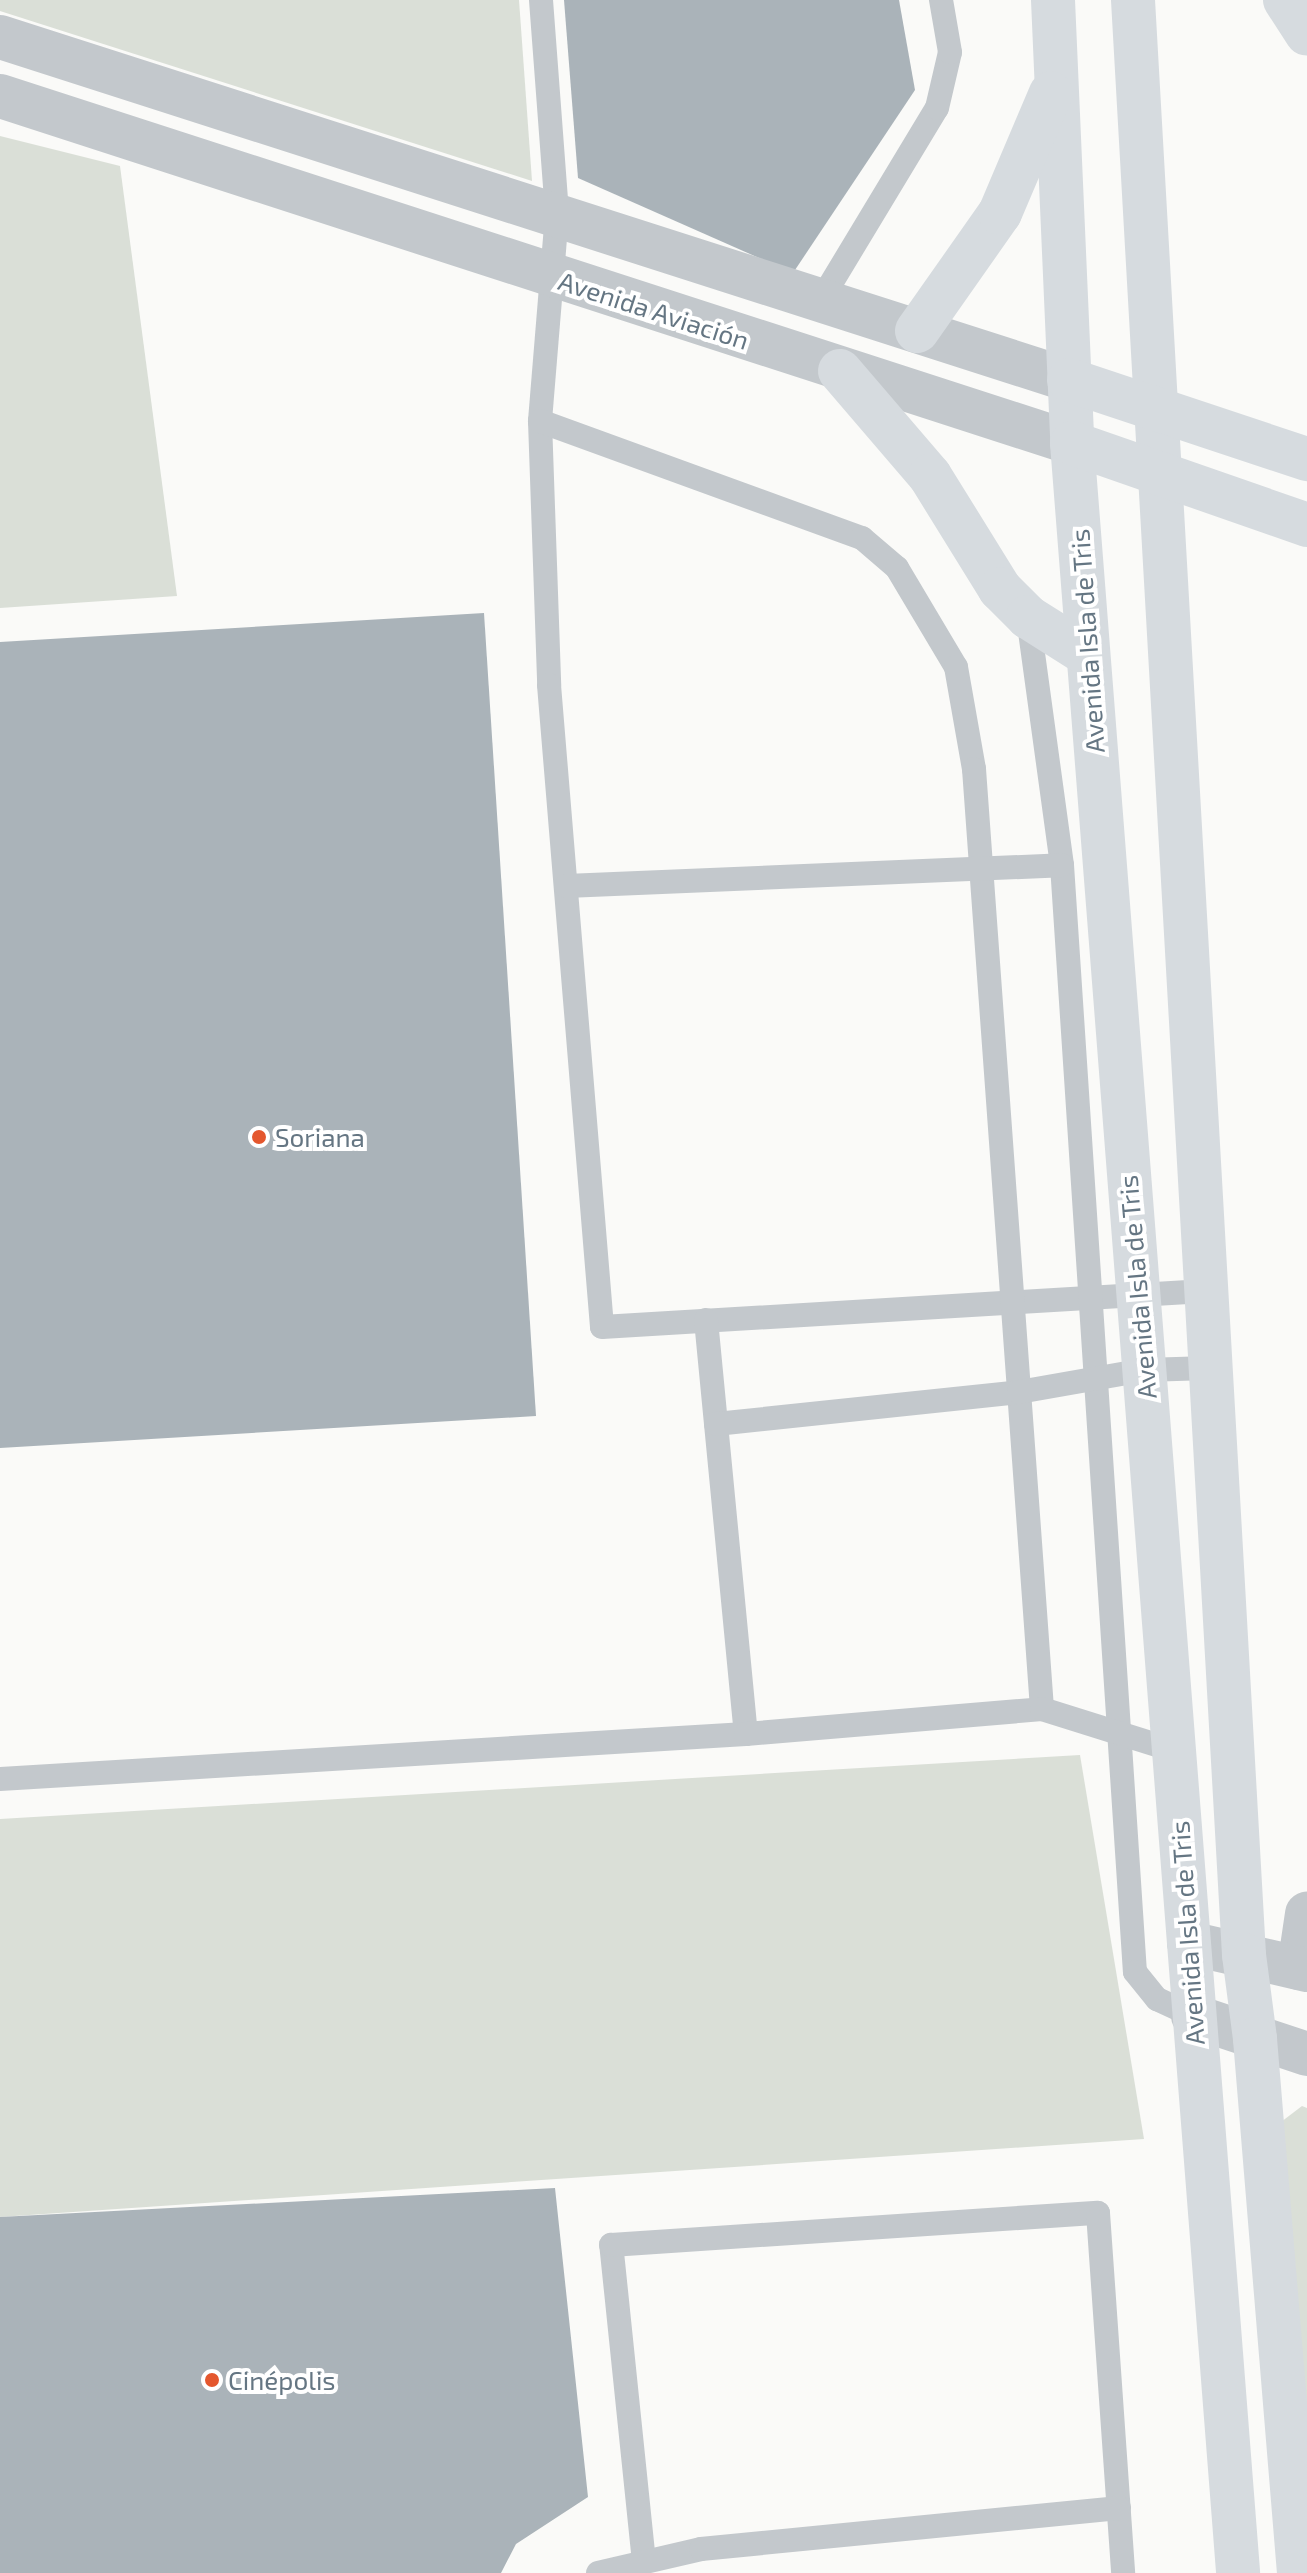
<!DOCTYPE html>
<meta charset="utf-8">
<style>
body{margin:0}
#map{position:relative;width:1307px;height:2573px;overflow:hidden;background:#fafaf8;font-family:"Exo 2",sans-serif}
div>[style]{position:absolute}
.green>*{inset:0;background:#dadfd7}
.building>*{inset:0;background:#aab3b9}
.service>*{height:24px;margin:-12px;padding:0 12px;transform-origin:12px;border-radius:12px;background:#c3c8cc}
.minor>*{height:44px;margin:-22px;padding:0 22px;transform-origin:22px;border-radius:22px;background:#c3c8cc}
.tertiary>*{height:44px;margin:-22px;padding:0 22px;transform-origin:22px;border-radius:22px;background:#c3c8cc}
.secondary>*{height:44px;margin:-22px;padding:0 22px;transform-origin:22px;border-radius:22px;background:#d6dbdf}
.dots>*{width:22px;height:22px;translate:-50% -50%;box-sizing:border-box;border:4px solid #fff;border-radius:50%}
span{translate:-50% -50%;white-space:nowrap;text-align:center;line-height:1.15;-webkit-text-stroke:8px #fff;paint-order:stroke}
.street-label{font-size:26px;color:#657683}
.poi-label{font-size:26px;color:#657683}
.left{translate:0 -50%;text-align:left}
</style>
<div id="map">
<div class="green">
<div style="clip-path:polygon(0 0,519px 0,532px 181px,0 11px)"></div>
<div style="clip-path:polygon(0 136px,120px 166px,177px 596px,0 608px)"></div>
<div style="clip-path:polygon(1080px 1755px,1144px 2139px,0 2217px,0 1819px)"></div>
<div style="clip-path:polygon(1302px 2106px,1307px 2108px,1307px 2423px,1281px 2122px)"></div>
</div>
<div class="building">
<div style="clip-path:polygon(564px 0,899px 0,915px 90px,793px 273px,578px 178px)"></div>
<div style="clip-path:polygon(484px 613px,536px 1416px,0 1448px,0 642px)"></div>
<div style="clip-path:polygon(555px 2188px,588px 2497px,516px 2544px,501px 2573px,0 2573px,0 2217px)"></div>
</div>
<div class="service">
<div style="left:541px;top:0;width:215px;rotate:85.7deg"></div>
<div style="left:557px;top:214px;width:208px;rotate:94.7deg"></div>
<div style="left:540px;top:421px;width:264px;rotate:88deg"></div>
<div style="left:549px;top:685px;width:644px;rotate:85.28deg"></div>
<div style="left:602px;top:1327px;width:604px;rotate:-3.42deg"></div>
<div style="left:821px;top:300px;width:224px;rotate:-58.9deg"></div>
<div style="left:937px;top:108px;width:57px;rotate:-76.9deg"></div>
<div style="left:950px;top:52px;width:53px;rotate:-99.8deg"></div>
<div style="left:540px;top:421px;width:343px;rotate:20deg"></div>
<div style="left:862px;top:538px;width:46px;rotate:40.6deg"></div>
<div style="left:897px;top:568px;width:115px;rotate:59.2deg"></div>
<div style="left:956px;top:667px;width:104px;rotate:80deg"></div>
<div style="left:974px;top:769px;width:942px;rotate:85.86deg"></div>
<div style="left:1028px;top:617px;width:250px;rotate:82.2deg"></div>
<div style="left:1062px;top:865px;width:1109px;rotate:86.23deg"></div>
<div style="left:1135px;top:1972px;width:35px;rotate:51deg"></div>
<div style="left:1157px;top:1999px;width:40px;rotate:25deg"></div>
<div style="left:566px;top:886px;width:496px;rotate:-2.4deg"></div>
<div style="left:706px;top:1320px;width:416px;rotate:84.5deg"></div>
<div style="left:716px;top:1424px;width:305px;rotate:-6deg"></div>
<div style="left:1019px;top:1392px;width:127px;rotate:-10deg"></div>
<div style="left:1144px;top:1370px;width:65px;rotate:-1.8deg"></div>
<div style="left:0;top:1779px;width:747px;rotate:-3.45deg"></div>
<div style="left:746px;top:1734px;width:297px;rotate:-4.8deg"></div>
<div style="left:1042px;top:1709px;width:137px;rotate:17.4deg"></div>
<div style="left:644px;top:2562px;width:319px;rotate:-95.9deg"></div>
<div style="left:611px;top:2245px;width:488px;rotate:-3.8deg"></div>
<div style="left:1098px;top:2213px;width:361px;rotate:86deg"></div>
<div style="left:598px;top:2573px;width:106px;rotate:-13.1deg"></div>
<div style="left:701px;top:2549px;width:420px;rotate:-5.6deg"></div>
</div>
<div class="minor">
<div style="left:0;top:37px;width:1123px;rotate:17.79deg"></div>
<div style="left:0;top:96px;width:1127px;rotate:17.94deg"></div>
<div style="left:1299px;top:1968px;width:55px;rotate:-81.6deg"></div>
</div>
<div class="tertiary">
<div style="left:1189px;top:1943px;width:121px;rotate:12.9deg"></div>
<div style="left:1193px;top:2016px;width:120px;rotate:18.4deg"></div>
</div>
<div class="secondary">
<div style="left:1053px;top:0;width:443px;rotate:87.5deg"></div>
<div style="left:1072px;top:443px;width:2136px;rotate:85.54deg"></div>
<div style="left:1133px;top:0;width:1958px;rotate:86.75deg"></div>
<div style="left:1244px;top:1955px;width:85px;rotate:82.5deg"></div>
<div style="left:1255px;top:2039px;width:536px;rotate:85.29deg"></div>
<div style="left:1285px;top:0;width:40px;rotate:57.1deg"></div>
<div style="left:917px;top:331px;width:144px;rotate:-54.9deg"></div>
<div style="left:1000px;top:213px;width:130px;rotate:-67deg"></div>
<div style="left:840px;top:371px;width:138px;rotate:49.4deg"></div>
<div style="left:930px;top:476px;width:133px;rotate:58.2deg"></div>
<div style="left:1000px;top:589px;width:40px;rotate:45deg"></div>
<div style="left:1028px;top:617px;width:71px;rotate:32.3deg"></div>
<div style="left:1069px;top:380px;width:251px;rotate:18.4deg"></div>
<div style="left:1072px;top:443px;width:249px;rotate:19.2deg"></div>
</div>
<div class="dots">
<div style="left:259px;top:1137px;background:#e4572e"></div>
<div style="left:212px;top:2380px;background:#e4572e"></div>
</div>
<div class="street-label">
<span style="left:654px;top:310px;rotate:18deg">Avenida Aviación</span>
<span style="left:1087px;top:641px;rotate:-94deg">Avenida Isla de Tris</span>
<span style="left:1137px;top:1287px;rotate:-95deg">Avenida Isla de Tris</span>
<span style="left:1187px;top:1933px;rotate:-94deg">Avenida Isla de Tris</span>
</div>
<div class="poi-label">
<span class="left" style="left:275px;top:1137px">Soriana</span>
<span class="left" style="left:228px;top:2380px">Cinépolis</span>
</div>
</div>
